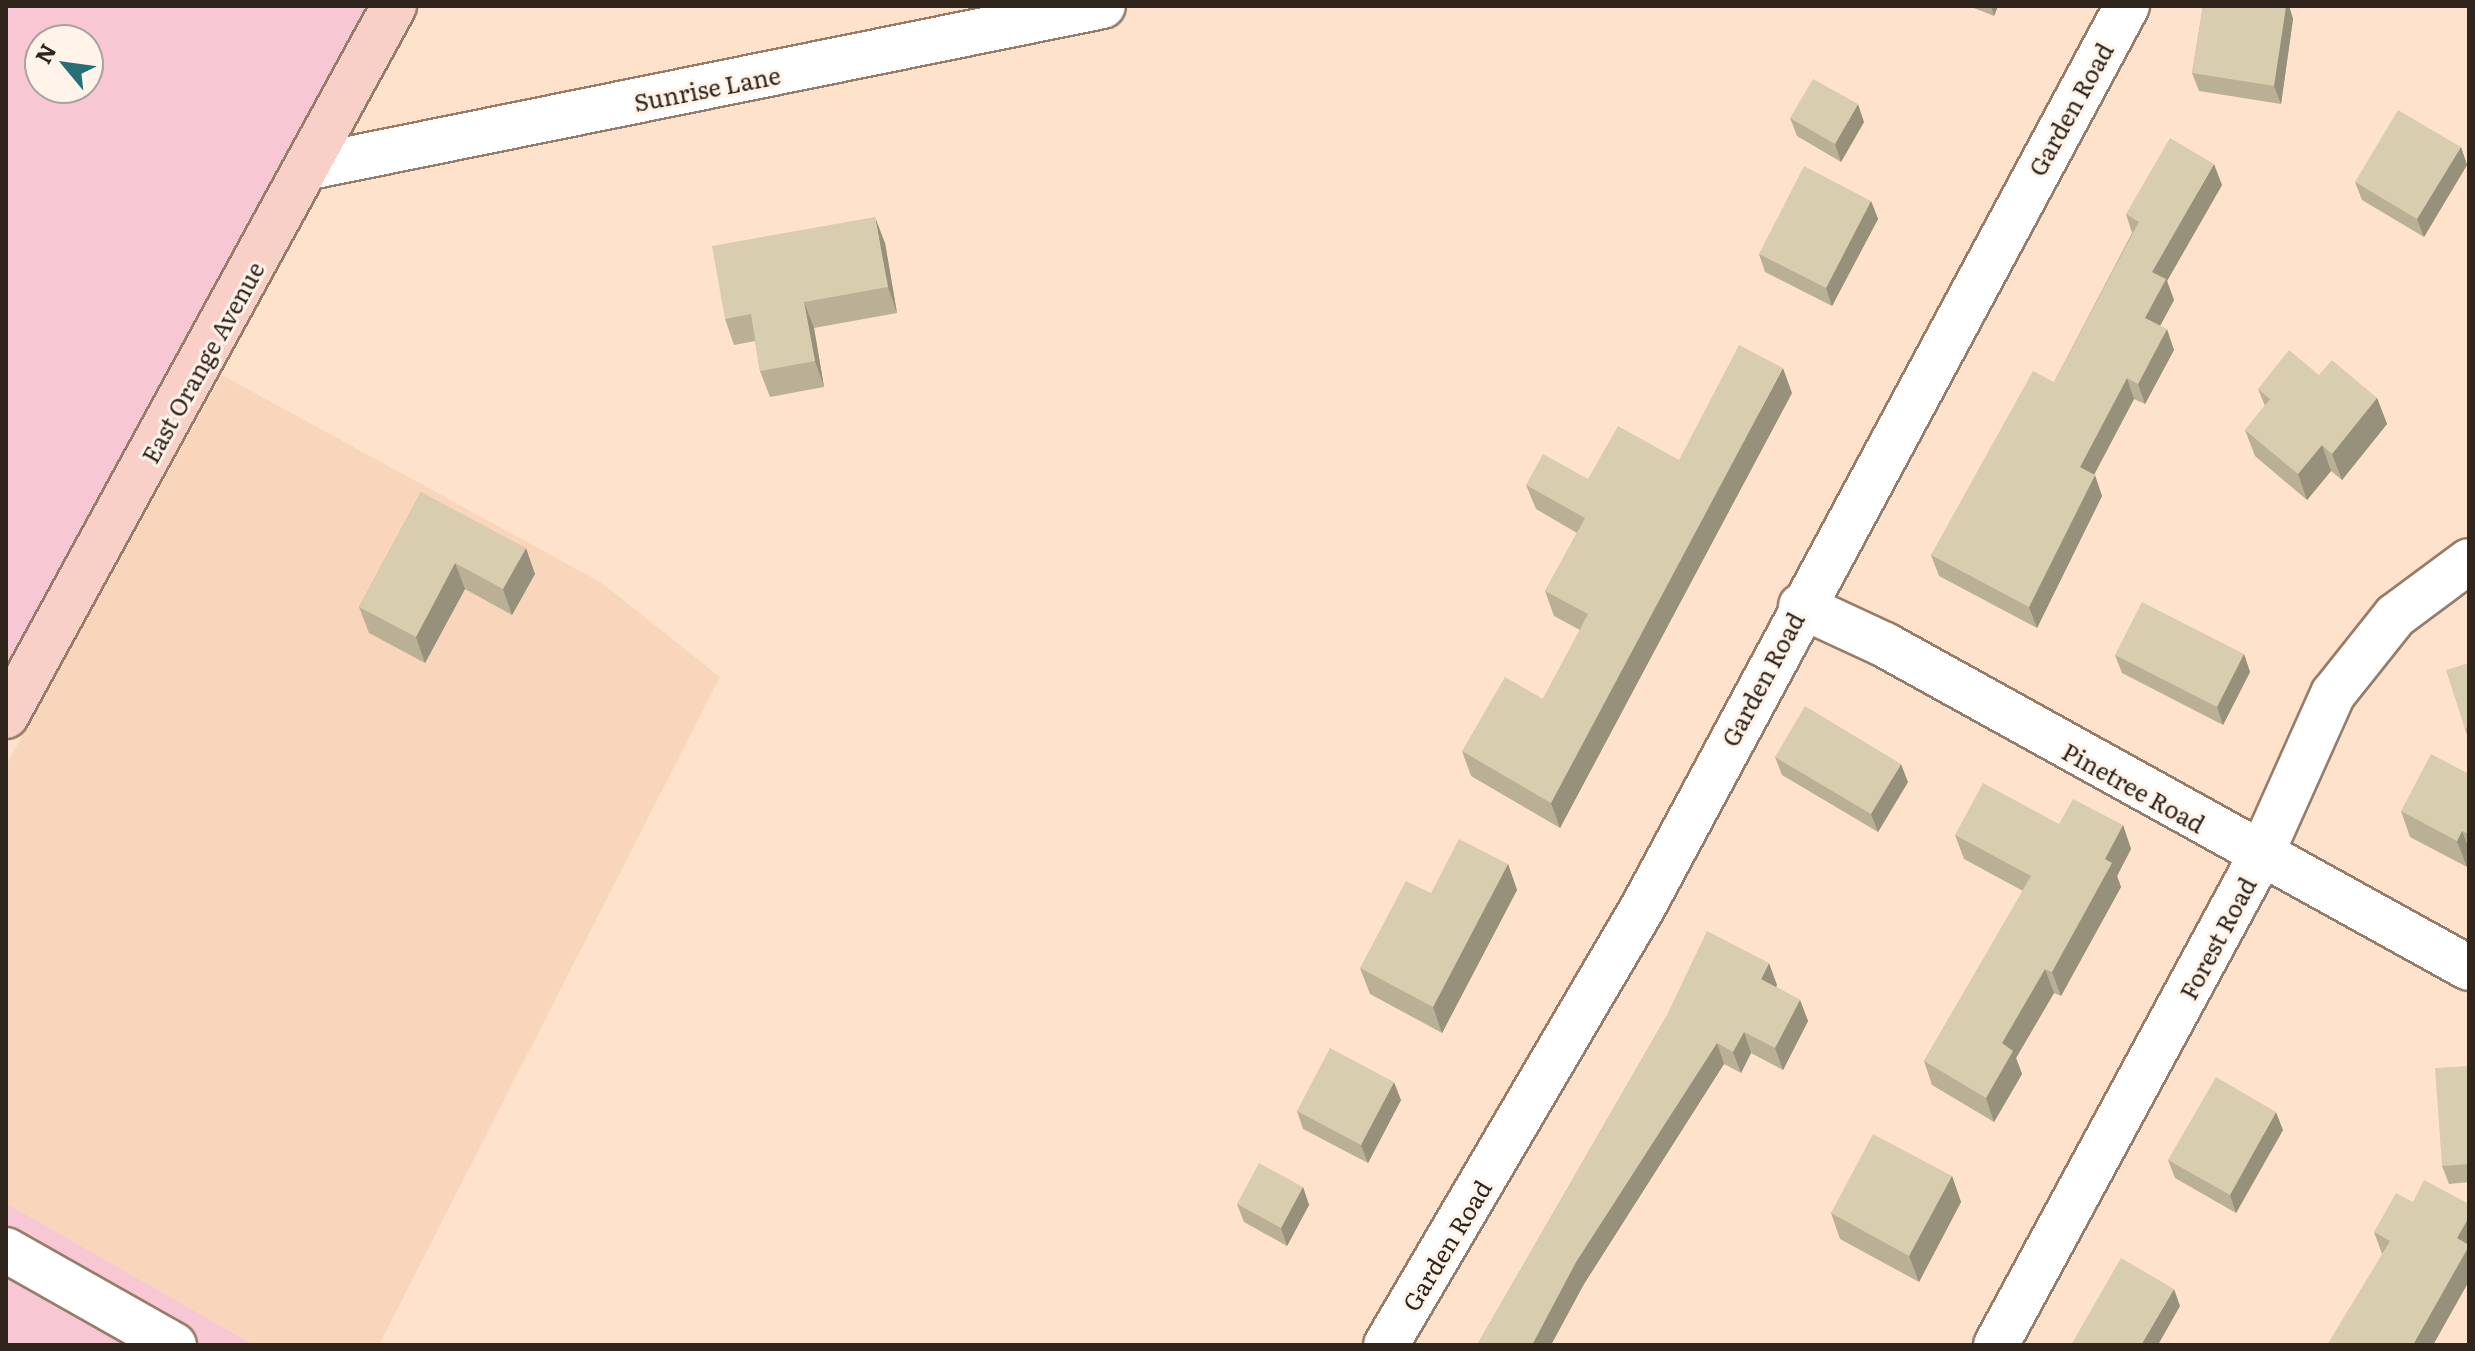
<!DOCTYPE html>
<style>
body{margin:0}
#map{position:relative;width:2475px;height:1351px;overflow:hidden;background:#ffe2cc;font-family:Literata,serif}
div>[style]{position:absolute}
.built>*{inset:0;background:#f9d6bb}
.green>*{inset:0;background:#f7c7d3}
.roads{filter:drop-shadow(2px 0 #977d69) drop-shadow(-2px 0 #977d69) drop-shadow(0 2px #977d69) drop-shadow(0 -2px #977d69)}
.street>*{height:44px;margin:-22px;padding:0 22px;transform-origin:22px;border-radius:22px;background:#fff}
.primary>*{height:44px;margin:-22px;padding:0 22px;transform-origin:22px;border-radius:22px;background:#f8d0c8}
.wall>*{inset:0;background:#bab096}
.shaded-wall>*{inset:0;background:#97907a}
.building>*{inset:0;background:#d8cdae}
span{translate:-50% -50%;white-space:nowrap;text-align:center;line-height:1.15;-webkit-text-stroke:6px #fff3ea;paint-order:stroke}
.street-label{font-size:24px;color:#30251d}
.frame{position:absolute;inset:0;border:8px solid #30251d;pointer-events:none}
.north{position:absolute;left:24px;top:24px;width:80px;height:80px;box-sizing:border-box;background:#fff3ea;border:2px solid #aca198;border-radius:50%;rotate:299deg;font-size:22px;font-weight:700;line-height:32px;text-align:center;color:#30251d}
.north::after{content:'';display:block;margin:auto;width:28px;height:36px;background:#266f78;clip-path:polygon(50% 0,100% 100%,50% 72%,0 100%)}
</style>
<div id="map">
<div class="built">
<div style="clip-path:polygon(222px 375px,602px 583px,720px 677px,379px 1345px,254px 1345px,6px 1203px,6px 765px)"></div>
</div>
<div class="green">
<div style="clip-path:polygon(evenodd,6px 6px,367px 6px,6px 666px,6px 6px,40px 40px,88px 40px,88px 88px,40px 88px,40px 40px)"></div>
<div style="clip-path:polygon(6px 1203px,254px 1345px,6px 1345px)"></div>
</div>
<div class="roads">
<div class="street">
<div style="left:310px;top:167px;width:809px;rotate:-11.48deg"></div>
<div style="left:1801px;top:606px;width:93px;rotate:24.9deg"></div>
<div style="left:1885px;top:645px;width:667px;rotate:28.95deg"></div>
<div style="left:6px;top:1250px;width:193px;rotate:29.5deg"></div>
<div style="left:1386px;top:1345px;width:508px;rotate:-59.6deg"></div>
<div style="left:1643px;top:907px;width:1023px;rotate:-61.76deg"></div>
<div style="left:1996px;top:1345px;width:555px;rotate:-61.59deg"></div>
<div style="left:2260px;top:857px;width:179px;rotate:-65.9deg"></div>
<div style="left:2333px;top:694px;width:100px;rotate:-51.5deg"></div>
<div style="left:2395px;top:616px;width:92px;rotate:-36.6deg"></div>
</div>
<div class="primary">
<div style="left:6px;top:716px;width:809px;rotate:-61.34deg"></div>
</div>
</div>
<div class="wall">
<div style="clip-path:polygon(1969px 6px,1998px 6px,1994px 16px)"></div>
<div style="clip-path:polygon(2203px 6px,2289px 6px,2293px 19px,2281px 104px,2199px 91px,2192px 73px)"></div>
<div style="clip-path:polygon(1790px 118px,1864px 122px,1841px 162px,1797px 136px)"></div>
<div style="clip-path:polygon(2461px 147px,2467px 165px,2424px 237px,2362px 200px,2355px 182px)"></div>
<div style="clip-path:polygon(2222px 185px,2167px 281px,2174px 300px,2160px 326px,2174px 350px,2145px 404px,2134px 399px,2094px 475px,2102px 496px,2037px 628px,1939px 576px,1931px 555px,2054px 382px,2132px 233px,2126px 214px)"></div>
<div style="clip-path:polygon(1871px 201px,1878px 219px,1832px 306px,1765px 272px,1759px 254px)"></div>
<div style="clip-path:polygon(885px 243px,897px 313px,814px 328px,824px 387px,770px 397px,760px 371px,755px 341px,734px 345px,725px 319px)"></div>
<div style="clip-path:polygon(2319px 375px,2377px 398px,2387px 424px,2342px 480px,2331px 471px,2307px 500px,2255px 456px,2245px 430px,2265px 406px,2258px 389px)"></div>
<div style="clip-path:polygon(1792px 393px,1560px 828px,1471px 776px,1462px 751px,1543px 699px,1580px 630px,1554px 616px,1545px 591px,1577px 533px,1536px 509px,1526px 485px,1588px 479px,1679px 460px)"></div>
<div style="clip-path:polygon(421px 492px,535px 574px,512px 615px,465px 589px,425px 663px,369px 633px,359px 607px)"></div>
<div style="clip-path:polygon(2244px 654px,2250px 672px,2223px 725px,2122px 673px,2115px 655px)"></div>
<div style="clip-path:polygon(2469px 663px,2469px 740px,2465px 729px)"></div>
<div style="clip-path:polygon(1775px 757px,1908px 782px,1878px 832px,1782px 775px)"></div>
<div style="clip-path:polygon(2469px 774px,2469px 863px,2467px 867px,2410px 837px,2401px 811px)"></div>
<div style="clip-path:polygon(2059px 824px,2123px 825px,2131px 849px,2117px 876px,2121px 887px,2061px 996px,2054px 993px,2016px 1058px,2022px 1074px,1994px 1122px,1932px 1085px,1924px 1061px,2023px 891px,1964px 859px,1955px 835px)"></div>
<div style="clip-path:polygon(1508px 864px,1517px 890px,1442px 1033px,1370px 994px,1360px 968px,1431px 893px)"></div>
<div style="clip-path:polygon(1777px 985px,1776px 987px,1800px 1000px,1808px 1021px,1783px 1070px,1751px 1053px,1741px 1073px,1724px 1064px,1584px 1284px,1551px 1345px,1477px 1345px,1666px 1017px)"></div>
<div style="clip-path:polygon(2469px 1066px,2469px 1182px,2449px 1184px,2442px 1166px)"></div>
<div style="clip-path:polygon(1401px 1100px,1368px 1163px,1303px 1129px,1297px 1111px)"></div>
<div style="clip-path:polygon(2283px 1130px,2236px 1213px,2175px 1178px,2168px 1160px)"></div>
<div style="clip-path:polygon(1952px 1176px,1961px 1202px,1919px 1282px,1840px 1239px,1831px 1213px)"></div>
<div style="clip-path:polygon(1303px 1187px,1309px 1205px,1287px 1246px,1244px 1222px,1237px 1204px)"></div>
<div style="clip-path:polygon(2413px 1202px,2469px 1204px,2469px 1281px,2433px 1345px,2382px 1254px,2374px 1232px)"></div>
</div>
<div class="shaded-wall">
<div style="clip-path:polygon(1991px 6px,1998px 6px,1994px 16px)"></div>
<div style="clip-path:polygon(2286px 6px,2289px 6px,2293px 19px,2281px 104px,2274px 86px)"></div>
<div style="clip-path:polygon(1858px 104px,1864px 122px,1841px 162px,1835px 144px)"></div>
<div style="clip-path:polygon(2461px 147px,2467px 165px,2424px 237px,2417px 219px)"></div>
<div style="clip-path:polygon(2214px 164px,2222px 185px,2167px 281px,2174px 300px,2153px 339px,2145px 318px,2152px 272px)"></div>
<div style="clip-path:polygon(1871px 201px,1878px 219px,1832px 306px,1826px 288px)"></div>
<div style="clip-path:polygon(875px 217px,885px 243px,897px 313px,888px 287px)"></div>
<div style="clip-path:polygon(804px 302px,814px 328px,824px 387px,815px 361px)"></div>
<div style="clip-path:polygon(2167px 329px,2174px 350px,2145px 404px,2138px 384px)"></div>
<div style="clip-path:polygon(1783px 368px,1792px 393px,1560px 828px,1551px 803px)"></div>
<div style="clip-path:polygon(2127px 378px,2134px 399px,2087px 488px,2080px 467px)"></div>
<div style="clip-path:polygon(2377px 398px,2387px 424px,2342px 480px,2332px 454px)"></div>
<div style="clip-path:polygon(2322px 445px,2331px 471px,2307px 500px,2298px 474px)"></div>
<div style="clip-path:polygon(2095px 475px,2102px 496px,2037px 628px,2029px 607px)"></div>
<div style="clip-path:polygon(526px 548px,535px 574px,512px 615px,503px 589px)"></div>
<div style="clip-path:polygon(455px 563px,465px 589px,425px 663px,416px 637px)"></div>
<div style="clip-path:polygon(2244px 654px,2250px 672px,2223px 725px,2217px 707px)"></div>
<div style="clip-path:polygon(1901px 764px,1908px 782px,1878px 832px,1871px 814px)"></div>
<div style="clip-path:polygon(2123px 825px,2131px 849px,2117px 876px,2121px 887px,2061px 996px,2052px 972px,2105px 859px)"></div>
<div style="clip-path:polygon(2462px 831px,2469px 849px,2469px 863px,2467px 867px,2457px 841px)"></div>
<div style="clip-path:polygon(1508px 864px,1517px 890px,1442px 1033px,1433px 1007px)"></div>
<div style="clip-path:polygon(1769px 963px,1777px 985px,1769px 1000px,1761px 979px)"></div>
<div style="clip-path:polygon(2045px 969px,2054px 993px,2016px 1058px,2022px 1074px,1994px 1122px,1986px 1098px,2002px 1043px)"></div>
<div style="clip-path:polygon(1800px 1000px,1808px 1021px,1783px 1070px,1775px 1048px)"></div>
<div style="clip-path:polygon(1744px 1032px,1751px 1053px,1741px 1073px,1733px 1052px)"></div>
<div style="clip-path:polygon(1717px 1043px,1724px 1064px,1584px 1284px,1551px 1345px,1532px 1345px,1576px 1262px)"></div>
<div style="clip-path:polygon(1394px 1082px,1401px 1100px,1368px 1163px,1361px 1145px)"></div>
<div style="clip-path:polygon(2276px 1112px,2283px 1130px,2236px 1213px,2230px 1195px)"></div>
<div style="clip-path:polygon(1952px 1176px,1961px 1202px,1919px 1282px,1909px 1256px)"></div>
<div style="clip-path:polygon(1303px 1187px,1309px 1205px,1287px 1246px,1281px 1228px)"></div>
<div style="clip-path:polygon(2469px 1217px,2469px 1281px,2433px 1345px,2413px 1345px,2457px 1238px)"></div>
<div style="clip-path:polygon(2174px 1289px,2180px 1306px,2158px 1345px,2141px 1345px)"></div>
</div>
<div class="building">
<div style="clip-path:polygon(2203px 6px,2286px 6px,2274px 86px,2192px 73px)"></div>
<div style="clip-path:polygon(1813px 79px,1858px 104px,1835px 144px,1790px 118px)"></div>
<div style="clip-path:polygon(2398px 110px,2461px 147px,2417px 219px,2355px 182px)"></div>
<div style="clip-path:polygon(2170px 138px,2214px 164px,2152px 272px,2166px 279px,2145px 318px,2167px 329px,2138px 384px,2127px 378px,2080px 467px,2095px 475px,2029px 607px,1931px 555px,2033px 371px,2054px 382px,2139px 222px,2126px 214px)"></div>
<div style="clip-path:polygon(1804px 166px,1871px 201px,1826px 288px,1759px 254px)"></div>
<div style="clip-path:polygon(875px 217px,888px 287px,804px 302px,815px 361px,760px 371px,751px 314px,725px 319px,712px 246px)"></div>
<div style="clip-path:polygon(1739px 345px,1783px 368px,1551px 803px,1462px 751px,1505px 677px,1543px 699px,1588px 614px,1545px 591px,1585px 518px,1526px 485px,1543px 454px,1588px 479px,1618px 426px,1679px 460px)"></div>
<div style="clip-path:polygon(2289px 350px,2319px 375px,2332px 360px,2377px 398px,2332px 454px,2322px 445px,2298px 474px,2245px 430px,2270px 399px,2258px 389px)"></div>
<div style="clip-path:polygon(421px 492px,526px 548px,503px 589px,455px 563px,416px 637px,359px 607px)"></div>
<div style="clip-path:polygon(2142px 602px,2244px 654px,2217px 707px,2115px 655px)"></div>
<div style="clip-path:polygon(2469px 663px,2469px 727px,2465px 729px,2446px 670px)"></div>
<div style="clip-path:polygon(1805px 706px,1901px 764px,1871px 814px,1775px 757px)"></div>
<div style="clip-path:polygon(2431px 754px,2469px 774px,2469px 834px,2462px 831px,2457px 841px,2401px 811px)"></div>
<div style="clip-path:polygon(1983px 783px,2059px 824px,2073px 799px,2123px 825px,2105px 859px,2112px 863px,2052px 972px,2045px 969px,2002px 1043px,2013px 1051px,1986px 1098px,1924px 1061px,2031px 876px,1955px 835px)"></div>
<div style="clip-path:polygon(1459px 839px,1508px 864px,1433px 1007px,1360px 968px,1406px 881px,1431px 893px)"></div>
<div style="clip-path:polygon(1707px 931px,1769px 963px,1761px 979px,1800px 1000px,1775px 1048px,1744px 1032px,1733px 1052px,1717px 1043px,1576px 1262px,1532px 1345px,1477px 1345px,1666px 1017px)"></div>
<div style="clip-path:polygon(1330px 1048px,1394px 1082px,1361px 1145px,1297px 1111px)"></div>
<div style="clip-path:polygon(2469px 1066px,2469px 1164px,2442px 1166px,2435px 1068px)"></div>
<div style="clip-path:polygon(2216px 1077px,2276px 1112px,2230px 1195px,2168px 1160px)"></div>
<div style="clip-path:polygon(1873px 1134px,1952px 1176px,1909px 1256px,1831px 1213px)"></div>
<div style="clip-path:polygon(1259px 1163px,1303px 1187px,1281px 1228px,1237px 1204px)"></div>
<div style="clip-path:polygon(2424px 1180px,2469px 1204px,2469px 1217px,2457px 1238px,2469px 1245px,2469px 1246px,2413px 1345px,2327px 1345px,2390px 1241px,2374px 1232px,2396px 1193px,2413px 1202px)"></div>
<div style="clip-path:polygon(2121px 1258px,2174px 1289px,2141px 1345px,2071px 1345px)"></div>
</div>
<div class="street-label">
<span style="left:707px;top:88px;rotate:-11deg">Sunrise Lane</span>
<span style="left:2070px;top:109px;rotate:-61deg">Garden Road</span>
<span style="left:202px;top:362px;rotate:-61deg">East Orange Avenue</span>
<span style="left:1762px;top:679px;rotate:-62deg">Garden Road</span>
<span style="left:2134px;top:787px;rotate:29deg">Pinetree Road</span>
<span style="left:2217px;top:938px;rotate:-62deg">Forest Road</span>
<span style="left:1446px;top:1245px;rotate:-59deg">Garden Road</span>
</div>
<div class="frame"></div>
<div class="north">N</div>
</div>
